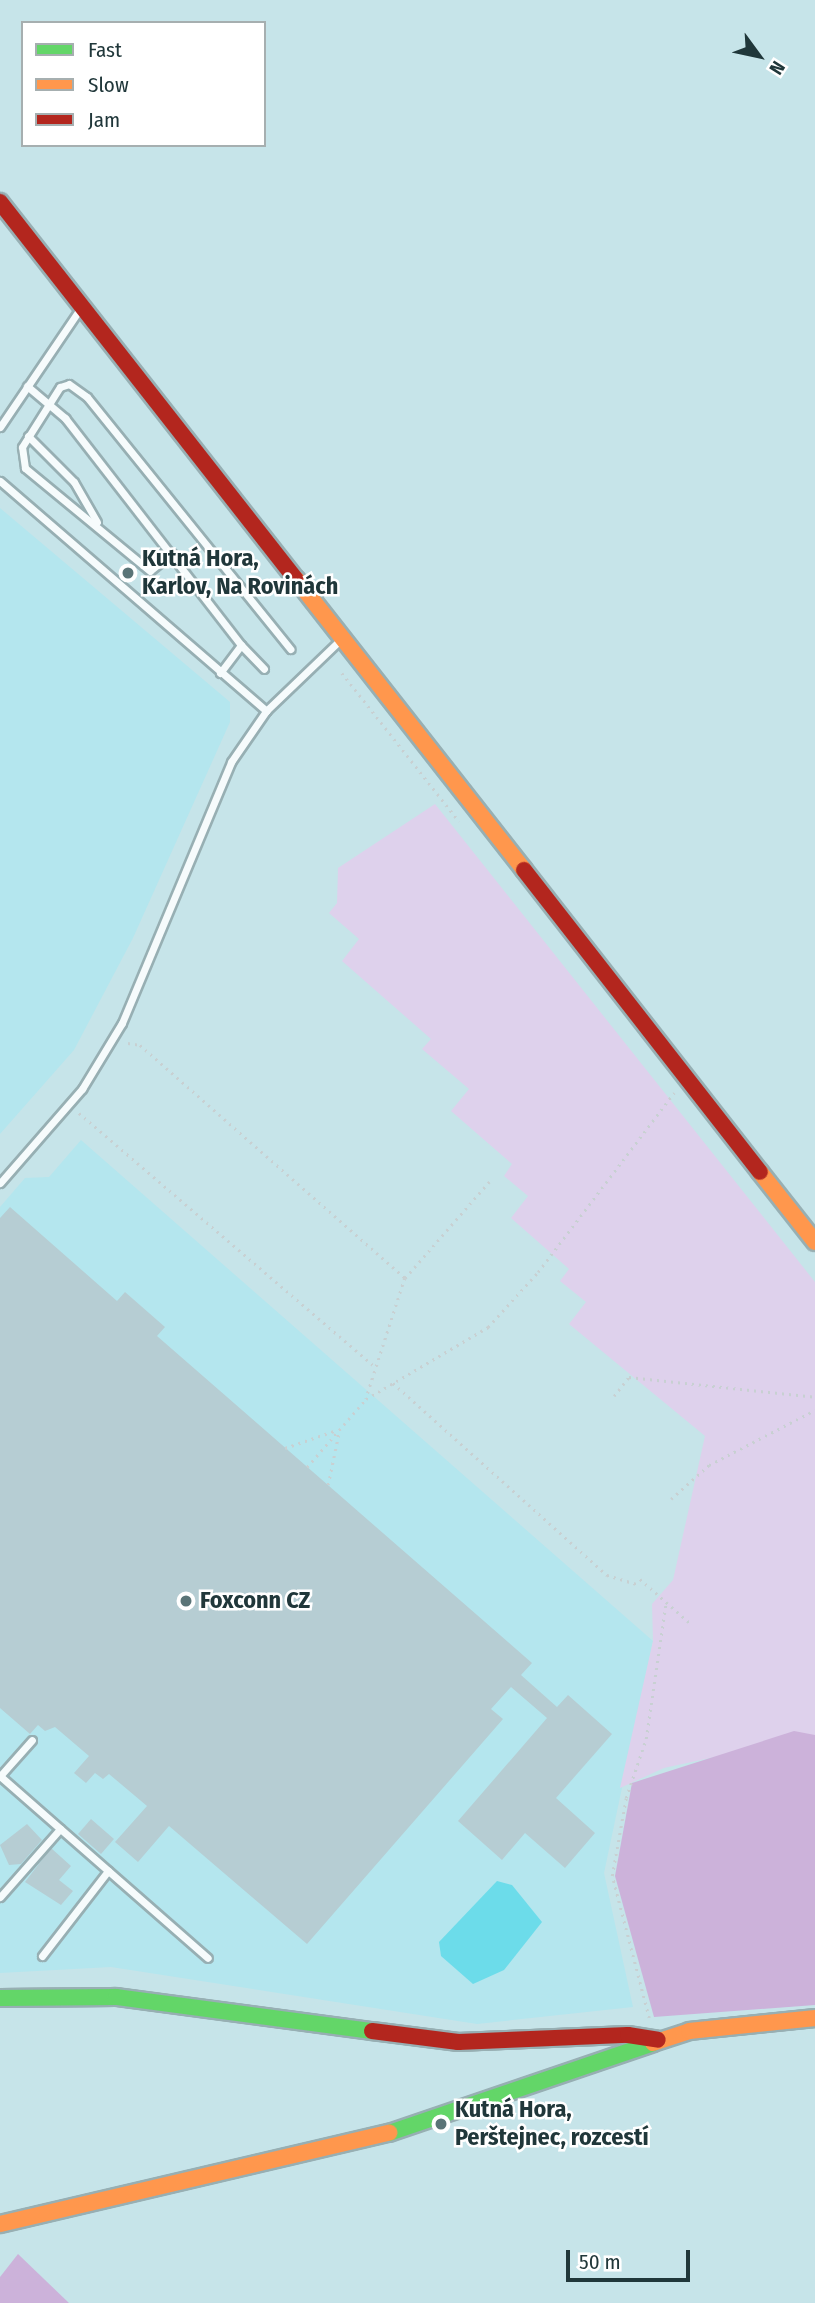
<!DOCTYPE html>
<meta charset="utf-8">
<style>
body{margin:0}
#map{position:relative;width:815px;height:2303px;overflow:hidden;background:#c6e4e9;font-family:"Fira Sans Condensed",sans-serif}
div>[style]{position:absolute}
.built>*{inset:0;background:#b4e6ee}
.green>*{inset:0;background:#ded1ec}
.forest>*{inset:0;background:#ccb2da}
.water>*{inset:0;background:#6cdcea}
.building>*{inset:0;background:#b6cdd3}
.path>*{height:2.5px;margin-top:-1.25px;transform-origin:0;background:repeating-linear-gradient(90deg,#c8d0d2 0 2px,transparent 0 7px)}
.roads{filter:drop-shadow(2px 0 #97afb3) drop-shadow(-2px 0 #97afb3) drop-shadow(0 2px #97afb3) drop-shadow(0 -2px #97afb3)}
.lane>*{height:7px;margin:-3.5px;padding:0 3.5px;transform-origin:3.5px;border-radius:3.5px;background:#f6fbfc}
.fast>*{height:16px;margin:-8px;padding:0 8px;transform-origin:8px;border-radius:8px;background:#63d668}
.slow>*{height:16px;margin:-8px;padding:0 8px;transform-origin:8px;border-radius:8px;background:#ff974d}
.jam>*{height:16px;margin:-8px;padding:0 8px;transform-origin:8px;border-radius:8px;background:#b3261e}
.dots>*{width:19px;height:19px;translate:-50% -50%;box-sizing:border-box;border:4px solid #fff;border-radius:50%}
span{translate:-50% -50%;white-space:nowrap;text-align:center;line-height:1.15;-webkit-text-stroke:5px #fff;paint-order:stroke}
.poi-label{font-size:24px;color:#20373a;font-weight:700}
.left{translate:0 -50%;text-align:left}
.legend{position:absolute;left:21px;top:21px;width:245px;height:126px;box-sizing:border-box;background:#fff;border:2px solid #a6afb0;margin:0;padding:9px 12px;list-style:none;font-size:21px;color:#20373a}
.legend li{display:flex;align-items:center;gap:14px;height:35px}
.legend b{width:35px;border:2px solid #a6afb0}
.north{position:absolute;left:724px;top:21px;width:70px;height:70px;-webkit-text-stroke:5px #fff;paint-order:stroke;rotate:123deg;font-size:19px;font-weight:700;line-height:28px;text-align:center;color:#20373a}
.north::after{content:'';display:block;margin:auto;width:24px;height:32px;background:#20373a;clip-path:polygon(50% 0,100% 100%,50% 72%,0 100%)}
.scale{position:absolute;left:566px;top:2250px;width:124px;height:32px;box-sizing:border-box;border:4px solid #20373a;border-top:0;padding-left:9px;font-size:21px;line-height:24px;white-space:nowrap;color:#20373a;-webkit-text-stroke:5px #fff;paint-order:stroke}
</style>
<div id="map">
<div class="built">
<div style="clip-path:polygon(0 508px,230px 702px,230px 722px,133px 938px,74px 1050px,0 1134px)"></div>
<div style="clip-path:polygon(81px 1140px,653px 1641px,604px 1873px,633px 2007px,477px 2024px,111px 1967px,0 1973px,0 1207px,25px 1178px,49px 1177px)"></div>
</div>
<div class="green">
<div style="clip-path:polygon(435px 804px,815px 1282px,815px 1735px,664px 1768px,620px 1788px,653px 1641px,652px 1604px,673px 1580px,705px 1436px,569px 1324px,586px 1302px,560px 1281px,569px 1269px,511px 1218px,528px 1196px,504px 1176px,512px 1164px,451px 1111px,469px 1089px,422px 1049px,431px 1039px,342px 961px,359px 939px,329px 913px,337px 903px,338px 868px)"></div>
</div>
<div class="forest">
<div style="clip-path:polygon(794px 1731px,815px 1735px,815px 2005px,654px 2017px,615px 1876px,632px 1783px)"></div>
<div style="clip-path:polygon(18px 2254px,69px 2303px,0 2303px,0 2277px)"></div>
</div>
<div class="water">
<div style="clip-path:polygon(497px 1881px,512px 1885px,542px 1922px,504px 1970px,473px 1984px,441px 1956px,439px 1942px)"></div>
</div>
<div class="building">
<div style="clip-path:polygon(10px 1207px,117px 1301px,125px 1292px,165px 1327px,157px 1336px,532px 1663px,521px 1675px,557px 1707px,568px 1695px,612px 1734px,556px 1798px,595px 1833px,565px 1868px,525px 1833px,502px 1860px,458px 1821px,547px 1718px,511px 1687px,491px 1709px,503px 1719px,307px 1944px,169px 1826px,138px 1862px,115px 1842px,147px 1806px,109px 1774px,103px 1779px,95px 1773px,86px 1783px,74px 1773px,89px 1756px,55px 1727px,45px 1731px,38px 1725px,30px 1734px,0 1708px,0 1218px)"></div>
<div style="clip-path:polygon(91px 1819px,114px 1839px,101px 1854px,78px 1834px)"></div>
<div style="clip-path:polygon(27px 1824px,42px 1840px,21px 1864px,9px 1865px,0 1845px)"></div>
<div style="clip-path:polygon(51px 1848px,71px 1866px,59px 1880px,73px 1891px,61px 1905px,25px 1882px)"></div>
</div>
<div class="path">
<div style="left:342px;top:673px;width:189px;rotate:51.7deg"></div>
<div style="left:128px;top:1043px;width:12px;rotate:9deg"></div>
<div style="left:140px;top:1045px;width:353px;rotate:41.3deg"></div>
<div style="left:405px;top:1278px;width:127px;rotate:107.9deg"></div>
<div style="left:79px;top:1113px;width:391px;rotate:40.6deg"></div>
<div style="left:405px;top:1278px;width:128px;rotate:-48.8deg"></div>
<div style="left:393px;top:1383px;width:288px;rotate:41.9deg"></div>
<div style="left:607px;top:1575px;width:31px;rotate:17deg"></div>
<div style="left:614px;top:1396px;width:24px;rotate:-52deg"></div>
<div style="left:629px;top:1377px;width:187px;rotate:6.1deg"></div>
<div style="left:285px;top:1448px;width:55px;rotate:-19.1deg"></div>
<div style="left:307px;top:1467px;width:90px;rotate:-49.1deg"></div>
<div style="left:366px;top:1399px;width:142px;rotate:-30.5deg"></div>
<div style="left:488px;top:1327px;width:74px;rotate:-47.7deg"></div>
<div style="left:538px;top:1272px;width:225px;rotate:-52.8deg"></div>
<div style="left:328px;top:1485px;width:54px;rotate:-78.3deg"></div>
<div style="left:671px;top:1499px;width:51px;rotate:-41.8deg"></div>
<div style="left:709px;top:1465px;width:119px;rotate:-27.4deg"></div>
<div style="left:640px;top:1579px;width:68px;rotate:41.4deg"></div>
<div style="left:649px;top:2018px;width:147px;rotate:-104.6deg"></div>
<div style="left:612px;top:1876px;width:79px;rotate:-79.8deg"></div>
<div style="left:626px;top:1798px;width:62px;rotate:-71.3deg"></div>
<div style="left:646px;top:1739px;width:138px;rotate:-81.7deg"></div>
</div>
<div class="roads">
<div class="lane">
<div style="left:27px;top:386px;width:50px;rotate:40.1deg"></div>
<div style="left:65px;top:418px;width:287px;rotate:52.2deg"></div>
<div style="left:0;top:427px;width:143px;rotate:-55.9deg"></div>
<div style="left:28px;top:436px;width:65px;rotate:45deg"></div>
<div style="left:74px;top:482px;width:46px;rotate:60.1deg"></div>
<div style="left:0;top:481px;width:352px;rotate:40.8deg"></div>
<div style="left:172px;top:553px;width:28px;rotate:141deg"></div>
<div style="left:150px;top:571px;width:162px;rotate:-140.5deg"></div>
<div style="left:25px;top:468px;width:21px;rotate:-98deg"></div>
<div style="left:22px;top:447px;width:71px;rotate:-57.7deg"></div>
<div style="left:60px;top:387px;width:9px;rotate:-18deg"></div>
<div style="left:69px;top:384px;width:22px;rotate:36deg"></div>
<div style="left:87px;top:397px;width:324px;rotate:51.1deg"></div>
<div style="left:220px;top:673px;width:35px;rotate:-53deg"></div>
<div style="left:241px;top:645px;width:33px;rotate:46deg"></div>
<div style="left:0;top:1183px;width:125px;rotate:-48.9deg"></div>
<div style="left:82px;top:1089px;width:77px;rotate:-58.8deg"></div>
<div style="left:122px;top:1023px;width:283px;rotate:-67.3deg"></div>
<div style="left:231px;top:762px;width:62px;rotate:-55.5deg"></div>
<div style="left:266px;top:711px;width:103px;rotate:-43.8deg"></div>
<div style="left:0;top:1776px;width:276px;rotate:41.2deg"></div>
<div style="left:0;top:1776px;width:48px;rotate:-48.4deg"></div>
<div style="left:0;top:1897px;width:91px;rotate:-48.6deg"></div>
<div style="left:42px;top:1956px;width:108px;rotate:-52.2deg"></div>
</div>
<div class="fast">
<div style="left:0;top:1998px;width:116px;rotate:-0.5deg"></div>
<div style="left:116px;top:1997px;width:258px;rotate:7.6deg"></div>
<div style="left:389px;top:2133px;width:279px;rotate:-18.8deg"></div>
</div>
<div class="slow">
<div style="left:296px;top:579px;width:370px;rotate:51.9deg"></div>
<div style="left:760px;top:1172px;width:89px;rotate:51.8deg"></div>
<div style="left:653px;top:2043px;width:38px;rotate:-18deg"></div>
<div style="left:689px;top:2031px;width:127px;rotate:-5.9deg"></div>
<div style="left:0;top:2224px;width:400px;rotate:-13.2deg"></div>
</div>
<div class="jam">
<div style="left:0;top:202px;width:479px;rotate:51.9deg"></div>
<div style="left:524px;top:870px;width:383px;rotate:52deg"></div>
<div style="left:372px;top:2031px;width:87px;rotate:7.3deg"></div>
<div style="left:458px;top:2042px;width:170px;rotate:-2.4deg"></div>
<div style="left:628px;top:2035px;width:30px;rotate:9deg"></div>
</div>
</div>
<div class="dots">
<div style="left:128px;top:573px;background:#5a7477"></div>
<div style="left:186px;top:1601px;background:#5a7477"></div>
<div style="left:441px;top:2124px;background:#5a7477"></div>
</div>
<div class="poi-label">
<span class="left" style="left:142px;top:573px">Kutná Hora,<br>Karlov, Na Rovinách</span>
<span class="left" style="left:200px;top:1601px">Foxconn CZ</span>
<span class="left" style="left:455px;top:2124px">Kutná Hora,<br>Perštejnec, rozcestí</span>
</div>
<ul class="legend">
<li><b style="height:9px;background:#63d668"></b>Fast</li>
<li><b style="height:9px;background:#ff974d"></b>Slow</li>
<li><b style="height:9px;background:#b3261e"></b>Jam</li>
</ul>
<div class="north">N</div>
<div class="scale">50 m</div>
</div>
